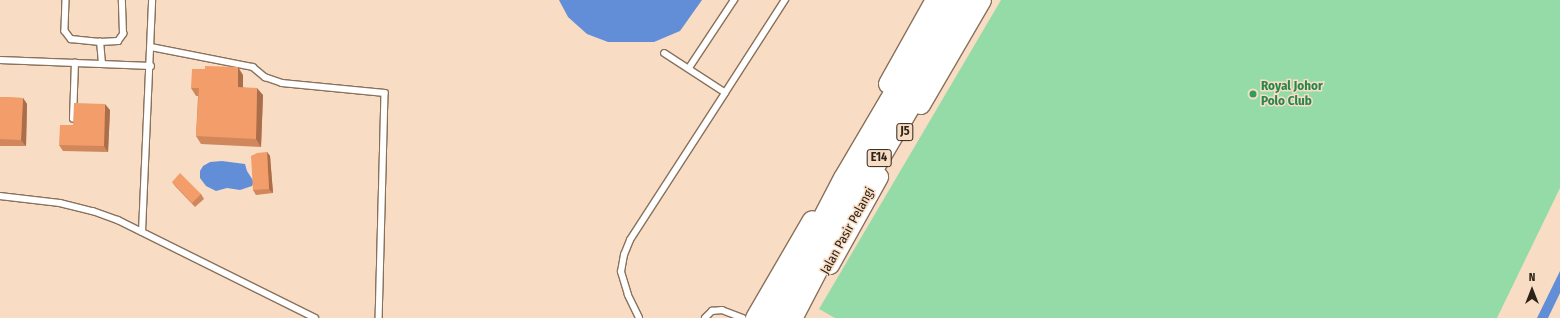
<!DOCTYPE html>
<style>
body{margin:0}
#map{position:relative;width:1560px;height:318px;overflow:hidden;background:#f8ddc4;font-family:"Fira Sans Condensed",sans-serif}
div>[style]{position:absolute}
.green>*{inset:0;background:#94dba8}
.water>*{inset:0;background:#628ed7}
.roads{filter:drop-shadow(1px 0 #89715b) drop-shadow(-1px 0 #89715b) drop-shadow(0 1px #89715b) drop-shadow(0 -1px #89715b)}
.lane>*{height:5.5px;margin:-2.75px;padding:0 2.75px;transform-origin:2.75px;border-radius:2.75px;background:#fff}
.primary>*{height:18px;margin:-9px;padding:0 9px;transform-origin:9px;border-radius:9px;background:#fff}
.highway>*{height:21px;margin:-10.5px;padding:0 10.5px;transform-origin:10.5px;border-radius:10.5px;background:#fff}
.wall>*{inset:0;background:#d1875c}
.shaded-wall>*{inset:0;background:#aa6e4b}
.building>*{inset:0;background:#f39d6b}
.dots>*{width:11px;height:11px;translate:-50% -50%;box-sizing:border-box;border:2px solid #f8ddc4;border-radius:50%}
span{translate:-50% -50%;white-space:nowrap;text-align:center;line-height:1.15;-webkit-text-stroke:3px #f8ddc4;paint-order:stroke}
.shield-label span{padding:1px 3px;background:#f8ddc4;border:1px solid;border-radius:3px;-webkit-text-stroke-width:0}
.shield-label{font-size:12px;color:#2c2319;font-weight:700}
.leisure-label{font-size:13px;color:#27864d;font-weight:700}
.left{translate:0 -50%;text-align:left}
.street-label{font-size:13px;color:#2c2319}
.north{position:absolute;left:1512px;top:270px;width:40px;height:40px;-webkit-text-stroke:3px #f8ddc4;paint-order:stroke;rotate:0deg;font-size:11px;font-weight:700;line-height:16px;text-align:center;color:#2c2319}
.north::after{content:'';display:block;margin:auto;width:14px;height:18px;background:#2c2319;clip-path:polygon(50% 0,100% 100%,50% 72%,0 100%)}
</style>
<div id="map">
<div class="green">
<div style="clip-path:polygon(1001px 0,1560px 0,1560px 188px,1497px 318px,835px 318px,819px 309px)"></div>
</div>
<div class="water">
<div style="clip-path:polygon(559px 0,702px 0,680px 31px,654px 42px,608px 42px,587px 34px,568px 17px)"></div>
<div style="clip-path:polygon(222px 161px,245px 164px,247px 171px,254px 182px,252px 186px,240px 190px,227px 188px,216px 191px,206px 186px,200px 178px,200px 171px,203px 166px,210px 162px)"></div>
<div style="clip-path:polygon(1560px 271px,1560px 293px,1548px 318px,1537px 318px)"></div>
</div>
<div class="roads">
<div class="lane">
<div style="left:66px;top:0;width:31px;rotate:92deg"></div>
<div style="left:65px;top:31px;width:10px;rotate:53deg"></div>
<div style="left:71px;top:39px;width:29px;rotate:6deg"></div>
<div style="left:151px;top:47px;width:104px;rotate:11.1deg"></div>
<div style="left:253px;top:67px;width:16px;rotate:40deg"></div>
<div style="left:265px;top:77px;width:18px;rotate:19deg"></div>
<div style="left:282px;top:83px;width:103px;rotate:5.5deg"></div>
<div style="left:385px;top:93px;width:225px;rotate:91.5deg"></div>
<div style="left:0;top:60px;width:151px;rotate:2.3deg"></div>
<div style="left:102px;top:64px;width:22px;rotate:-95deg"></div>
<div style="left:100px;top:42px;width:18px;rotate:-3deg"></div>
<div style="left:118px;top:41px;width:9px;rotate:-54deg"></div>
<div style="left:123px;top:34px;width:34px;rotate:-92deg"></div>
<div style="left:689px;top:68px;width:82px;rotate:-56.5deg"></div>
<div style="left:725px;top:93px;width:111px;rotate:-57.2deg"></div>
<div style="left:73px;top:119px;width:56px;rotate:-88deg"></div>
<div style="left:0;top:196px;width:60px;rotate:6.7deg"></div>
<div style="left:60px;top:203px;width:34px;rotate:14deg"></div>
<div style="left:93px;top:211px;width:27px;rotate:20deg"></div>
<div style="left:118px;top:220px;width:220px;rotate:26.4deg"></div>
<div style="left:142px;top:232px;width:232px;rotate:-87.5deg"></div>
<div style="left:639px;top:318px;width:25px;rotate:-116deg"></div>
<div style="left:628px;top:295px;width:24px;rotate:-107deg"></div>
<div style="left:621px;top:272px;width:17px;rotate:-80deg"></div>
<div style="left:624px;top:255px;width:16px;rotate:-68deg"></div>
<div style="left:630px;top:240px;width:175px;rotate:-57.1deg"></div>
<div style="left:725px;top:93px;width:72px;rotate:-147deg"></div>
<div style="left:705px;top:318px;width:10px;rotate:-45deg"></div>
<div style="left:712px;top:311px;width:10px;rotate:-6deg"></div>
<div style="left:722px;top:310px;width:22px;rotate:21deg"></div>
</div>
<div class="primary">
<div style="left:888px;top:84px;width:96px;rotate:-60.8deg"></div>
<div style="left:921px;top:105px;width:121px;rotate:-59.8deg"></div>
<div style="left:830px;top:265px;width:101px;rotate:-60.9deg"></div>
<div style="left:755px;top:318px;width:113px;rotate:-59.8deg"></div>
</div>
<div class="highway">
<div style="left:771px;top:318px;width:158px;rotate:-62.5deg"></div>
<div style="left:844px;top:178px;width:207px;rotate:-59.5deg"></div>
<div style="left:791px;top:318px;width:110px;rotate:-62.5deg"></div>
<div style="left:842px;top:220px;width:255px;rotate:-59.6deg"></div>
</div>
</div>
<div class="wall">
<div style="clip-path:polygon(205px 69px,243px 75px,243px 87px,263px 95px,261px 147px,201px 144px,196px 136px,198px 96px,196px 96px,191px 88px)"></div>
<div style="clip-path:polygon(0 97px,23px 98px,27px 104px,26px 146px,0 146px)"></div>
<div style="clip-path:polygon(110px 110px,108px 152px,63px 151px,59px 145px,73px 125px)"></div>
<div style="clip-path:polygon(267px 152px,270px 156px,273px 193px,256px 195px,253px 190px)"></div>
<div style="clip-path:polygon(172px 182px,201px 194px,204px 199px,195px 207px,175px 186px)"></div>
</div>
<div class="shaded-wall">
<div style="clip-path:polygon(238px 67px,243px 75px,243px 95px,238px 87px)"></div>
<div style="clip-path:polygon(257px 88px,263px 95px,261px 147px,256px 139px)"></div>
<div style="clip-path:polygon(23px 98px,27px 104px,26px 146px,21px 140px)"></div>
<div style="clip-path:polygon(105px 104px,110px 110px,108px 152px,104px 146px)"></div>
<div style="clip-path:polygon(267px 152px,270px 156px,273px 193px,269px 189px)"></div>
</div>
<div class="building">
<div style="clip-path:polygon(205px 66px,238px 67px,238px 87px,257px 88px,256px 139px,196px 136px,199px 88px,191px 88px,192px 69px,205px 69px)"></div>
<div style="clip-path:polygon(0 97px,23px 98px,21px 140px,0 139px)"></div>
<div style="clip-path:polygon(74px 103px,105px 104px,104px 146px,59px 145px,60px 125px,73px 125px)"></div>
<div style="clip-path:polygon(267px 152px,269px 189px,253px 190px,251px 156px,257px 153px)"></div>
<div style="clip-path:polygon(180px 173px,201px 194px,192px 203px,172px 182px)"></div>
</div>
<div class="dots">
<div style="left:1253px;top:94px;background:#2e9e5b"></div>
</div>
<div class="shield-label">
<span style="left:905px;top:132px">J5</span>
<span style="left:879px;top:158px">E14</span>
</div>
<div class="leisure-label">
<span class="left" style="left:1261px;top:94px">Royal Johor<br>Polo Club</span>
</div>
<div class="street-label">
<span style="left:848px;top:231px;rotate:-61deg">Jalan Pasir Pelangi</span>
</div>
<div class="north">N</div>
</div>
